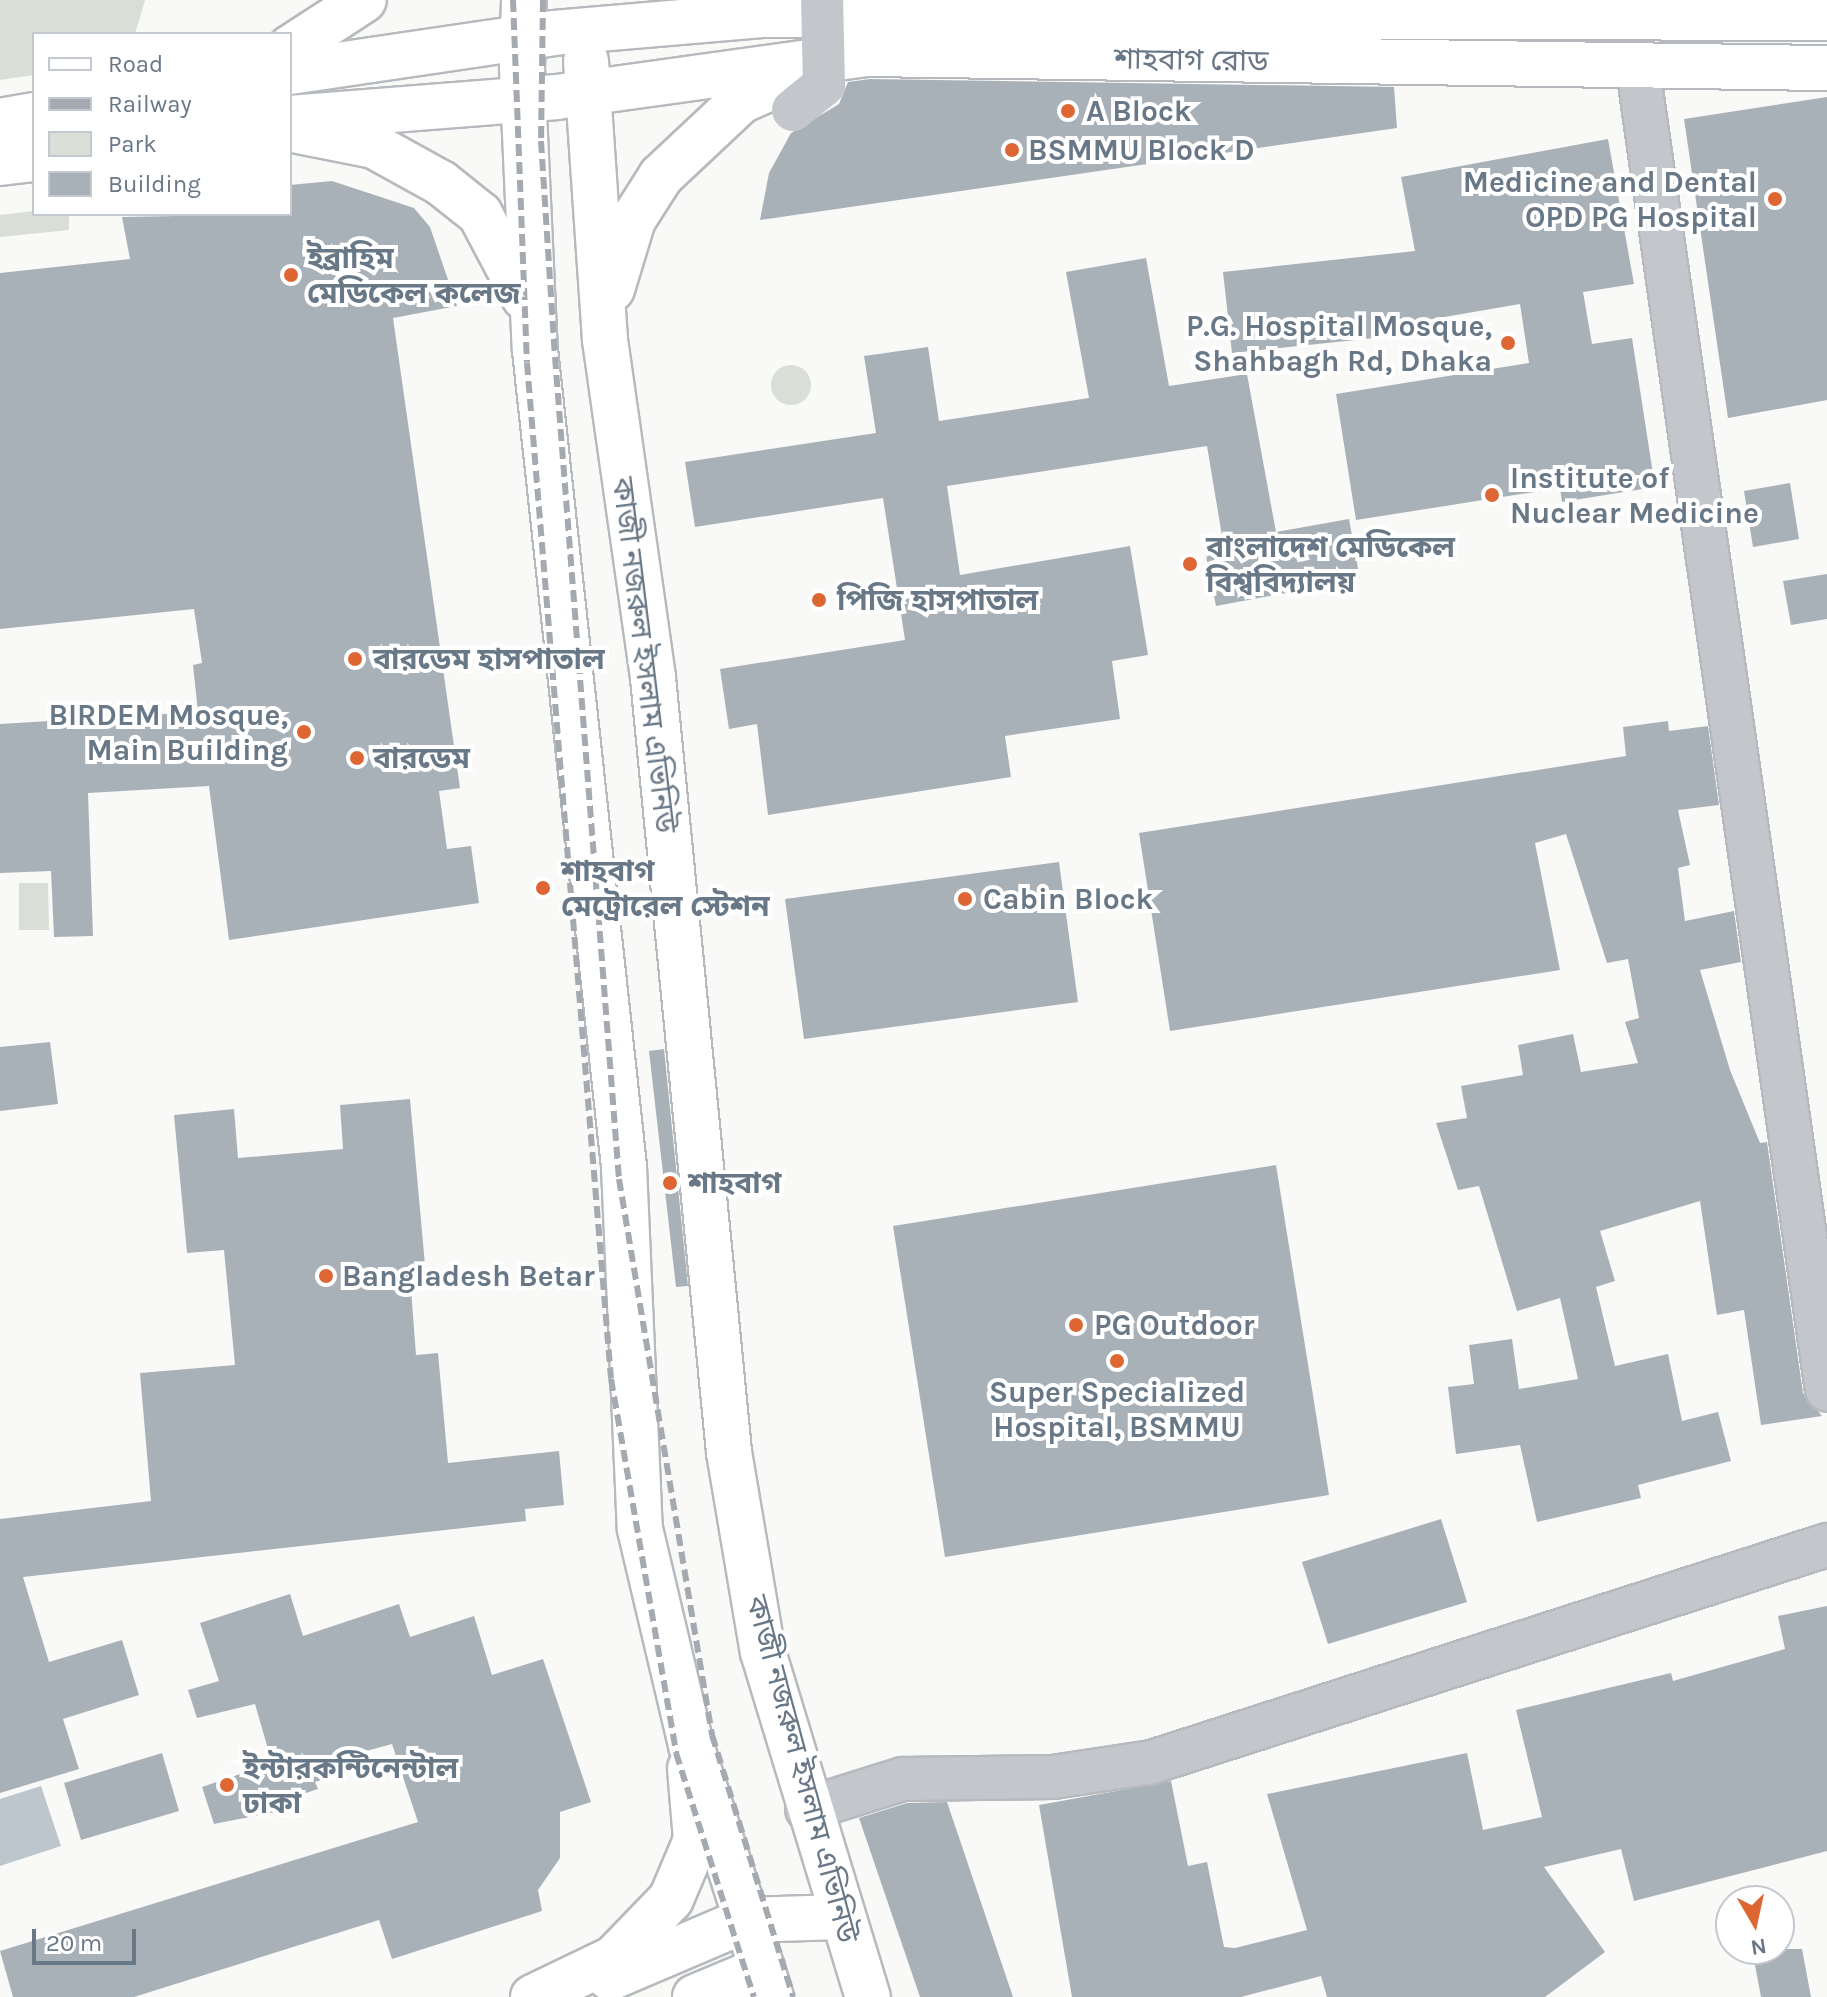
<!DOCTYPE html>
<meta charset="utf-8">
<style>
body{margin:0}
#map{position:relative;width:1827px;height:1997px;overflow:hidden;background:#f9f9f7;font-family:Karla,"Noto Sans Bengali",sans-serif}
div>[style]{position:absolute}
.green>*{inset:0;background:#d9ded6}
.round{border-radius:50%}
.water>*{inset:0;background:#bdc6cc}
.building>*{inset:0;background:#a9b1b8}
.roads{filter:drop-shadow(2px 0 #b6babe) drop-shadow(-2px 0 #b6babe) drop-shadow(0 2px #b6babe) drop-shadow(0 -2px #b6babe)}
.minor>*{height:42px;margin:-21px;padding:0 21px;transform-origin:21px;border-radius:21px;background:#c3c6ca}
.major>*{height:44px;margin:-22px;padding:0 22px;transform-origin:22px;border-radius:22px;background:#fff}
.highway>*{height:44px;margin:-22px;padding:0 22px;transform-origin:22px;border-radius:22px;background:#fff}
.rail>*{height:6px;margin-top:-3px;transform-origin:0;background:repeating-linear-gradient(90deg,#a4aab0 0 12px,transparent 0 18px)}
.minor-bridge>*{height:42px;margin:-21px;padding:0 21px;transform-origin:21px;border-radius:21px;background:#c3c6ca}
.dots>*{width:22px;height:22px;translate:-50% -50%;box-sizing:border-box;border:4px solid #fff;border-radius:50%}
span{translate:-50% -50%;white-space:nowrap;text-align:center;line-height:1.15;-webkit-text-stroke:8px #fff;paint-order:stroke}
.street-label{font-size:30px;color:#697887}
.poi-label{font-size:30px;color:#697887;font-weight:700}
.left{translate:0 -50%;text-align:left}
.right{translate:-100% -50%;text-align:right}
.legend{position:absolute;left:32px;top:32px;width:260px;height:184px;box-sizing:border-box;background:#fff;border:2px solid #c3c9cf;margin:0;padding:10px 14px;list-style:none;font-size:24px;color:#697887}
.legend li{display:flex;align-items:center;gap:16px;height:40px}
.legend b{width:40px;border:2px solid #c3c9cf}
.north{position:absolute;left:1715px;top:1885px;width:80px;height:80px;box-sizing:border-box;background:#fff;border:2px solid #c3c9cf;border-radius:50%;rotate:171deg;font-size:22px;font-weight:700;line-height:32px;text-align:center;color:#697887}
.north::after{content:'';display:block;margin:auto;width:28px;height:36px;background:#de6632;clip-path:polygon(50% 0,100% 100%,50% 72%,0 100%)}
.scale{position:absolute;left:32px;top:1929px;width:104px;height:36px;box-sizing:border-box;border:4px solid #697887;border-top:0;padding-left:10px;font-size:24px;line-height:28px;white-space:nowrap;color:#697887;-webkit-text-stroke:6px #fff;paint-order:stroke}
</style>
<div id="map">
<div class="green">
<div style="clip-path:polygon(0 0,145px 0,135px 34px,34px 34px,34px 75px,0 80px)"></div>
<div style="clip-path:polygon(34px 211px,69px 214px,69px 230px,0 237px,0 215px)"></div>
<div class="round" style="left:771px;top:365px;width:40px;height:40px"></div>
<div style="clip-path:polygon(19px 883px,48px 883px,49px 930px,19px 930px)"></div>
</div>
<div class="water">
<div style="clip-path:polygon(41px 1786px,61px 1846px,0 1866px,0 1799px)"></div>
</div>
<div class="building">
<div style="clip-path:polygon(870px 79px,1394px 87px,1397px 128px,760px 220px,769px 173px,791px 133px,839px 104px,848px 82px)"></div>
<div style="clip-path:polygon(1827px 97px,1827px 400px,1728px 418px,1684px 119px)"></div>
<div style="clip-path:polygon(1608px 139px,1634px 284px,1583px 292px,1592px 344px,1632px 338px,1655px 487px,1562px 502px,1560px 488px,1356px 520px,1336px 394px,1529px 363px,1520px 304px,1421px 321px,1422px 333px,1232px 353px,1223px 272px,1415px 251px,1401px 177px)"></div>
<div style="clip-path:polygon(332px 181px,414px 208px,430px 227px,457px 306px,393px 318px,460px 788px,439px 791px,447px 849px,471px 846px,479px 903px,229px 940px,209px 786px,88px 793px,93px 936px,54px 937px,51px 871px,0 873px,0 724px,198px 712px,193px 665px,202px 663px,194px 609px,0 629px,0 273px,130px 259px,122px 217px,290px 214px,290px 185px)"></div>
<div style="clip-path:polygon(1146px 258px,1169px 386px,1247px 374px,1276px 532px,1349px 519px,1360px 579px,1216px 606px,1204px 546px,1223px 542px,1207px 446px,947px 486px,960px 575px,1130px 546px,1148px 655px,1112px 661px,1120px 719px,1005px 736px,1011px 777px,768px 815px,757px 724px,729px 729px,720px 669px,905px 640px,883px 498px,695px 527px,685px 462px,876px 433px,864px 356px,928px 347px,939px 421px,1089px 398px,1066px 272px)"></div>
<div style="clip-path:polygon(1790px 483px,1799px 539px,1753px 547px,1744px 491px)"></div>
<div style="clip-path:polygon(1827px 574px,1827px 619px,1791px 625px,1783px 581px)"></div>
<div style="clip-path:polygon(1668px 721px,1669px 731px,1708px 726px,1719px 805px,1678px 810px,1690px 865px,1678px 868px,1685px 921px,1734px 911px,1741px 962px,1700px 970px,1730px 1070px,1760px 1143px,1767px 1142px,1803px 1393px,1822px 1416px,1761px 1425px,1744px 1310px,1717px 1315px,1700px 1201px,1600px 1231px,1615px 1281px,1596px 1287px,1615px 1366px,1668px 1354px,1682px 1421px,1718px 1412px,1731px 1461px,1638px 1485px,1641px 1498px,1537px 1522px,1520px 1445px,1456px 1454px,1448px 1387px,1474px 1384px,1469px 1345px,1512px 1339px,1519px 1389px,1578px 1379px,1560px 1298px,1517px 1311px,1479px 1186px,1458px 1190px,1436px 1123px,1467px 1118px,1461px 1086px,1523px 1075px,1518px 1045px,1573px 1034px,1581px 1072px,1638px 1063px,1625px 1022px,1639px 1018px,1628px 959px,1607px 963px,1566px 834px,1535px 843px,1560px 970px,1170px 1031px,1139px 833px,1626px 756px,1623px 727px)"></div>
<div style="clip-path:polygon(1059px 862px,1078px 1002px,804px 1039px,785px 899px)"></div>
<div style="clip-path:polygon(50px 1042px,58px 1104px,0 1111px,0 1047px)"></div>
<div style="clip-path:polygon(664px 1049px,688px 1286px,676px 1287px,649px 1051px)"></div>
<div style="clip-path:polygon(410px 1099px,427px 1287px,411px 1289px,416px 1355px,438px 1353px,448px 1463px,559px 1451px,564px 1505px,525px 1509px,526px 1521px,23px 1577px,49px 1662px,122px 1640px,139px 1695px,63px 1719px,79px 1769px,0 1793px,0 1519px,151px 1501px,140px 1373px,235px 1365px,224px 1250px,187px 1253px,174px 1115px,234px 1109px,238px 1158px,343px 1149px,340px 1105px)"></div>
<div style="clip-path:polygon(1276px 1165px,1329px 1495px,945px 1557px,893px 1226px)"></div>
<div style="clip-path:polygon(1441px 1519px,1467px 1602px,1328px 1644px,1302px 1562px)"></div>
<div style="clip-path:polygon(290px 1594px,303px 1636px,399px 1604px,410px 1637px,474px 1616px,492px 1675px,543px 1659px,591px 1802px,560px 1812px,560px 1858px,538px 1890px,542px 1911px,392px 1959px,379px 1920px,134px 1997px,13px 1997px,0 1951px,418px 1822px,392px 1744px,322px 1763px,327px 1778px,315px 1782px,318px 1789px,272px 1804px,275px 1812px,214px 1824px,202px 1787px,272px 1763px,255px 1704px,197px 1718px,188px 1690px,219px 1681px,200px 1623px)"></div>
<div style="clip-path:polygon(1827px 1606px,1827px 1851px,1634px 1901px,1621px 1849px,1544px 1867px,1605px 1952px,1545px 1997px,1327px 1997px,1321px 1976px,1241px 1997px,1072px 1997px,1039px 1805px,1171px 1781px,1188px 1866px,1207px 1862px,1224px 1947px,1235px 1948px,1307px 1930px,1267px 1794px,1467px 1753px,1483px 1830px,1542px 1817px,1516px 1710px,1671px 1673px,1673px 1681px,1785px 1649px,1778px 1616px)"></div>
<div style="clip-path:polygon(162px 1753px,179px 1811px,81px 1840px,64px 1783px)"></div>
<div style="clip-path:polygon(947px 1802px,1013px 1997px,920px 1997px,859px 1818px,907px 1803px)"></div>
<div style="clip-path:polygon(1752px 1949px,1802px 1949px,1811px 1997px,1761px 1997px)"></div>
</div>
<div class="roads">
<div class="minor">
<div style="left:1638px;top:69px;width:1334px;rotate:81.86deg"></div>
<div style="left:807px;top:1809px;width:101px;rotate:-17.4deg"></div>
<div style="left:903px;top:1779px;width:150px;rotate:-0.8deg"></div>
<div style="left:1053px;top:1777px;width:100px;rotate:-8.6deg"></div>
<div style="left:1152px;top:1762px;width:709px;rotate:-17.82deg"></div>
</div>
<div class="major">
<div style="left:290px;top:48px;width:88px;rotate:-33deg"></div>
<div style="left:522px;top:68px;width:68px;rotate:-88.3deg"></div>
<div style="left:610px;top:1978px;width:148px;rotate:-23.1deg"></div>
<div style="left:533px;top:1997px;width:90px;rotate:-25.7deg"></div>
<div style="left:614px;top:1958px;width:82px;rotate:-46deg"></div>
<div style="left:671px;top:1899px;width:64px;rotate:-67deg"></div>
<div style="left:696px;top:1840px;width:72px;rotate:-94.8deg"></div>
<div style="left:695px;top:1997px;width:73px;rotate:-22.7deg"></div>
</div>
<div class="highway">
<div style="left:586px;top:61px;width:280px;rotate:86.1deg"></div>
<div style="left:605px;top:340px;width:341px;rotate:81.9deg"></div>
<div style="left:653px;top:678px;width:778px;rotate:84.39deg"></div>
<div style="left:729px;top:1452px;width:203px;rotate:80.4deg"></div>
<div style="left:763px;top:1652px;width:361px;rotate:73.1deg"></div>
<div style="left:522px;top:68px;width:282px;rotate:87.4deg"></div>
<div style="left:535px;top:350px;width:822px;rotate:83.78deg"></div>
<div style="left:624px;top:1167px;width:362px;rotate:87.5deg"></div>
<div style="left:640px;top:1529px;width:222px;rotate:76.7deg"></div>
<div style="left:691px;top:1745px;width:264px;rotate:72.4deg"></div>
<div style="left:290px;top:72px;width:266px;rotate:-8.4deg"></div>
<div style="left:553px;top:33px;width:211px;rotate:-4.9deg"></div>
<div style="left:763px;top:15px;width:1064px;rotate:0.16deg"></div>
<div style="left:290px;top:118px;width:268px;rotate:-4.5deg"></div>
<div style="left:557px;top:97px;width:314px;rotate:-7.9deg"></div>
<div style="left:868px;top:54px;width:959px;rotate:0.84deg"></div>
<div style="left:0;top:121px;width:35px;rotate:-10deg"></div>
<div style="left:298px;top:131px;width:77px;rotate:11.2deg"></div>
<div style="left:374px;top:146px;width:77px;rotate:28.9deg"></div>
<div style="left:441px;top:183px;width:50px;rotate:38.5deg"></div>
<div style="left:480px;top:214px;width:94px;rotate:62.1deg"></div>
<div style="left:0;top:163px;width:34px;rotate:-7deg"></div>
<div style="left:612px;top:289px;width:72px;rotate:-73.1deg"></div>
<div style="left:633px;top:220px;width:52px;rotate:-57.5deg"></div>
<div style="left:661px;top:176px;width:110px;rotate:-43.2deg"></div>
<div style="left:741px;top:101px;width:57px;rotate:-23.9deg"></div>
<div style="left:746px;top:1920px;width:94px;rotate:-1.8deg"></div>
</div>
</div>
<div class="rail">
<div style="left:513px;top:0;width:363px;rotate:87.8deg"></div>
<div style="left:527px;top:363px;width:1019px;rotate:85.27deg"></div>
<div style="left:611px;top:1379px;width:380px;rotate:80.1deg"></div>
<div style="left:676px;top:1753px;width:256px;rotate:72.3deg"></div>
<div style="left:543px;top:0;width:141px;rotate:90.8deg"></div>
<div style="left:541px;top:141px;width:216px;rotate:86.3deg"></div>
<div style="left:555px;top:357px;width:824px;rotate:85.55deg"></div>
<div style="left:619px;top:1179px;width:564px;rotate:80.5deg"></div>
<div style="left:712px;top:1735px;width:274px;rotate:72.8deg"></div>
</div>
<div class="minor-bridge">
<div style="left:793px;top:110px;width:40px;rotate:-39deg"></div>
<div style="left:824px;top:85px;width:85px;rotate:-91.3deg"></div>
</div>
<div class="dots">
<div style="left:1068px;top:111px;background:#de6632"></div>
<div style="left:1012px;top:150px;background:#de6632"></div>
<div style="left:1775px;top:199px;background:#de6632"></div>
<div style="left:291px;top:275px;background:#de6632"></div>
<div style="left:1508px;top:343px;background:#de6632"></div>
<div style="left:1492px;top:495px;background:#de6632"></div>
<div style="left:1190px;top:564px;background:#de6632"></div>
<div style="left:819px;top:600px;background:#de6632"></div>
<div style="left:355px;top:659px;background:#de6632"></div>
<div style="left:304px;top:732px;background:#de6632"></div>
<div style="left:357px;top:758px;background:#de6632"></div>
<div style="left:543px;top:888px;background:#de6632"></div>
<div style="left:965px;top:899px;background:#de6632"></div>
<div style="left:670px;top:1183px;background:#de6632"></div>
<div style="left:326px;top:1276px;background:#de6632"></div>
<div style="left:1076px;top:1325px;background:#de6632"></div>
<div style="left:1117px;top:1361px;background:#de6632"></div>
<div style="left:227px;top:1785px;background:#de6632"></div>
</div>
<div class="street-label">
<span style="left:1191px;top:60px;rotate:1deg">শাহবাগ রোড</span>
<span style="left:644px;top:655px;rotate:83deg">কাজী নজরুল ইসলাম এভিনিউ</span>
<span style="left:802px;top:1769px;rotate:75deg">কাজী নজরুল ইসলাম এভিনিউ</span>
</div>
<div class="poi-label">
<span class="left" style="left:1086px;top:111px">A Block</span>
<span class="left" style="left:1028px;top:150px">BSMMU Block D</span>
<span class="right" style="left:1757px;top:199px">Medicine and Dental<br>OPD PG Hospital</span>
<span class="left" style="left:307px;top:275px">ইব্রাহিম<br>মেডিকেল কলেজ</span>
<span class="right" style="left:1492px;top:343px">P.G. Hospital Mosque,<br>Shahbagh Rd, Dhaka</span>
<span class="left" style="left:1510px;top:495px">Institute of<br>Nuclear Medicine</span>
<span class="left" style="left:1206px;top:564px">বাংলাদেশ মেডিকেল<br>বিশ্ববিদ্যালয়</span>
<span class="left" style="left:837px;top:600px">পিজি হাসপাতাল</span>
<span class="left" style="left:373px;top:659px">বারডেম হাসপাতাল</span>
<span class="right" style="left:288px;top:732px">BIRDEM Mosque,<br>Main Building</span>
<span class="left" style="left:373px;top:758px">বারডেম</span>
<span class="left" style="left:561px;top:888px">শাহবাগ<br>মেট্রোরেল স্টেশন</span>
<span class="left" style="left:983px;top:899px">Cabin Block</span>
<span class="left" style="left:688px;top:1183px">শাহবাগ</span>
<span class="left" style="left:342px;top:1276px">Bangladesh Betar</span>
<span class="left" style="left:1094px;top:1325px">PG Outdoor</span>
<span style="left:1117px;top:1409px">Super Specialized<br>Hospital, BSMMU</span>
<span class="left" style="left:243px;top:1785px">ইন্টারকন্টিনেন্টাল<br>ঢাকা</span>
</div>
<ul class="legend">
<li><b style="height:10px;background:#fff"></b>Road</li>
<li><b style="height:10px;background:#a4aab0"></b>Railway</li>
<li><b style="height:22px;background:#d9ded6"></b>Park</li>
<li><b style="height:22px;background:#a9b1b8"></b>Building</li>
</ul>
<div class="north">N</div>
<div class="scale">20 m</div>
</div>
